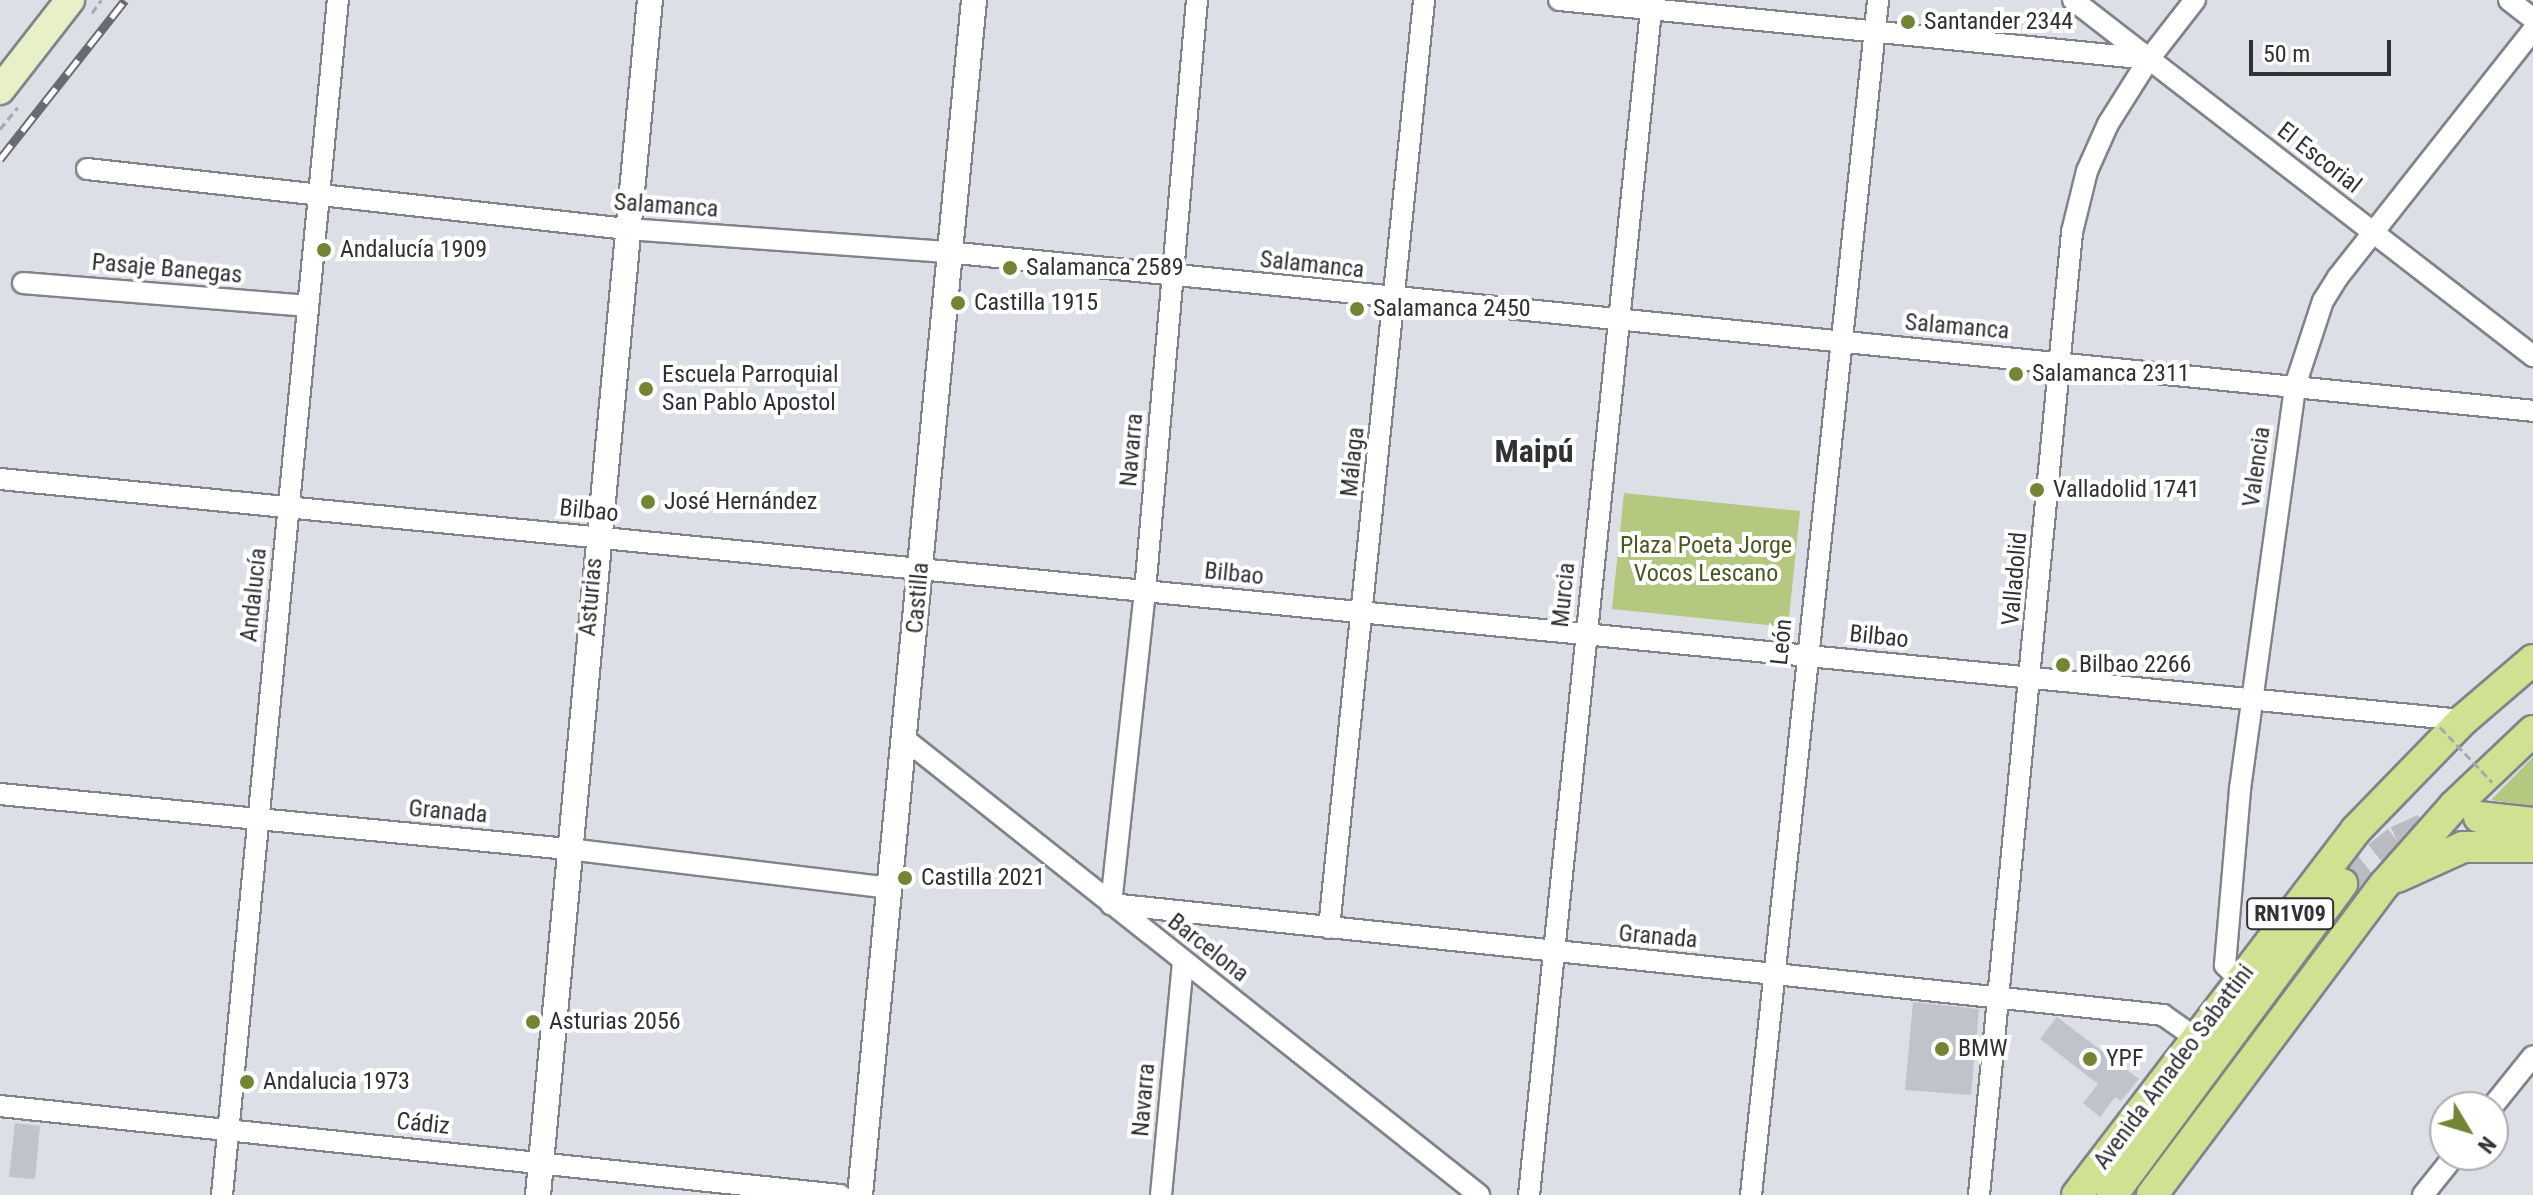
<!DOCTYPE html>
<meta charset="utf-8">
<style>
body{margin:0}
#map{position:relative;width:2533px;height:1195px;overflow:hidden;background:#dcdfe6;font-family:"Roboto Condensed",sans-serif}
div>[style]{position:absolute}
.green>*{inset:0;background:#b5c87f}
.building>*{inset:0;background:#c1c3cb}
.primary-tunnel>*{height:30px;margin-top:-15px;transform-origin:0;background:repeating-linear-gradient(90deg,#babcc2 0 30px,transparent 0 45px)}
.path>*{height:3px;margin-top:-1.5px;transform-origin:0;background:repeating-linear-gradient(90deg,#a5a8ae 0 8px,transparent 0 12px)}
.roads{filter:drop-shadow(2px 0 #81838a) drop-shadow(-2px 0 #81838a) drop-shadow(0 2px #81838a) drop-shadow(0 -2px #81838a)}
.minor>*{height:20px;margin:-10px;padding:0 10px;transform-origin:10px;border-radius:10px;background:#fff}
.tertiary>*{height:24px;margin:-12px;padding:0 12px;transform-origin:12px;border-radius:12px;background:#fff}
.secondary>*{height:28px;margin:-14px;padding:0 14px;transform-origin:14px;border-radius:14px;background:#e8f0c8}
.primary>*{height:30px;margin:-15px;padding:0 15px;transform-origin:15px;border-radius:15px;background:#d0e191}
.rail>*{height:9px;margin-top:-4.5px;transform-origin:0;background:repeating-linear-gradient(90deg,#fff 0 18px,#6a6b70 0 36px);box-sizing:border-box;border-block:2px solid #6a6b70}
.path-bridge>*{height:3px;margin-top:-1.5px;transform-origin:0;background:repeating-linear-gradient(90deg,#a5a8ae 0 8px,transparent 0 12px)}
.dots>*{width:22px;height:22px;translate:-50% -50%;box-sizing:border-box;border:4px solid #fff;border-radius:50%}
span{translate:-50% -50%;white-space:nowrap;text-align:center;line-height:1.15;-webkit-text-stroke:8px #fff;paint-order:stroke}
.shield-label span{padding:2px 6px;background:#fff;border:2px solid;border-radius:6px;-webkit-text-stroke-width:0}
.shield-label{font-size:22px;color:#303134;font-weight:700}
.poi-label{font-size:24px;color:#303134}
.left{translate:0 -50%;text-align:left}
.street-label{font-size:24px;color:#303134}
.park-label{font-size:24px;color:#4a571f}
.district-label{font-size:32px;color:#303134;font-weight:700}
.north{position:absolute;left:2429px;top:1091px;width:80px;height:80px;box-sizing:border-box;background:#fff;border:2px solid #acadae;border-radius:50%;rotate:128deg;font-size:22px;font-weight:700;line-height:32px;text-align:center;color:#303134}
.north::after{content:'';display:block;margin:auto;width:28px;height:36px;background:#738535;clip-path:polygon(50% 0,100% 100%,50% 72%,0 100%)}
.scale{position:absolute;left:2249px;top:40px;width:142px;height:36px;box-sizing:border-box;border:4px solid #303134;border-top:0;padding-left:10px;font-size:24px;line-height:28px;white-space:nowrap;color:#303134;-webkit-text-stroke:6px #fff;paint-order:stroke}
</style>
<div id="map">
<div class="green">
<div style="clip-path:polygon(1624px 493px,1800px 511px,1788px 627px,1612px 609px)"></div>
<div style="clip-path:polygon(2533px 757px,2533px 806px,2491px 800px,2526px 764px)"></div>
</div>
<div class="building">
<div style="clip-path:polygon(1913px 1002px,1979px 1009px,1971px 1095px,1905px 1090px)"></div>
<div style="clip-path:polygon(2057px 1017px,2139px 1079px,2121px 1101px,2115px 1097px,2100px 1117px,2083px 1103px,2098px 1084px,2040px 1039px)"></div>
<div style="clip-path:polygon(15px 1123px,40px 1126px,35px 1179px,9px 1177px)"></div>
</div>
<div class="primary-tunnel">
<div style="left:2342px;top:884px;width:70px;rotate:-38deg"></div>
<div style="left:2397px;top:841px;width:53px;rotate:-24.6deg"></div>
</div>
<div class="path">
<div style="left:92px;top:13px;width:16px;rotate:-55deg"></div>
<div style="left:0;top:129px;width:28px;rotate:-51deg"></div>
</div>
<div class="roads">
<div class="minor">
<div style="left:1197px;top:0;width:593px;rotate:95.03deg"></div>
<div style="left:1145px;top:591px;width:315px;rotate:96.2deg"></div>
<div style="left:1111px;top:904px;width:1058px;rotate:6.02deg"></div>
<div style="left:2163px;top:1015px;width:39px;rotate:35deg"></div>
<div style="left:1559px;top:0;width:593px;rotate:5.71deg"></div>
<div style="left:2073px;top:0;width:582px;rotate:37.74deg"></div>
<div style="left:2509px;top:0;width:31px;rotate:38deg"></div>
<div style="left:87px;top:169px;width:543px;rotate:6.34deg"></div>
<div style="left:627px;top:229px;width:321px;rotate:4.1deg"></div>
<div style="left:947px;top:252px;width:1594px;rotate:5.72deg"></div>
<div style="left:23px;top:283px;width:286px;rotate:4.6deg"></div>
<div style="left:0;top:479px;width:2475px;rotate:5.59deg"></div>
<div style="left:906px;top:740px;width:732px;rotate:38.45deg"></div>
<div style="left:0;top:794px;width:571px;rotate:5.53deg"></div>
<div style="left:568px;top:849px;width:325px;rotate:6.9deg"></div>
<div style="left:1329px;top:928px;width:933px;rotate:-84.15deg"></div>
<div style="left:2239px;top:979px;width:20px;rotate:-135deg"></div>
<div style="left:2225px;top:965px;width:177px;rotate:-85.1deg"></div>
<div style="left:2240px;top:789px;width:407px;rotate:-82.2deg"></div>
<div style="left:2295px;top:386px;width:89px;rotate:-71.8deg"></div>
<div style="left:2323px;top:301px;width:28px;rotate:-58deg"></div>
<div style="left:2338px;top:277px;width:315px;rotate:-51.7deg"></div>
<div style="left:0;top:1106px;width:845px;rotate:6.05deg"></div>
<div style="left:2492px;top:1107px;width:65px;rotate:-51.2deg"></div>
<div style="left:222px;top:1195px;width:1201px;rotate:-84.46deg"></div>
<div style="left:1161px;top:1195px;width:235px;rotate:-84.6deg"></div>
<div style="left:1529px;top:1195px;width:1201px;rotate:-84.12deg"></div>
<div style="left:1751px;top:1195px;width:1202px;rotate:-83.93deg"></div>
<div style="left:1979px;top:1195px;width:967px;rotate:-84.48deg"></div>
<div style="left:2072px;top:232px;width:63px;rotate:-76.2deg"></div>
<div style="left:2087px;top:171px;width:51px;rotate:-65.9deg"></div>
<div style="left:2108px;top:124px;width:77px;rotate:-57.8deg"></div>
<div style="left:2149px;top:59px;width:75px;rotate:-52.1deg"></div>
<div style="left:2423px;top:1195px;width:51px;rotate:-51.3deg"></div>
</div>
<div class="tertiary">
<div style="left:538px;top:1195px;width:1200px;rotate:-84.65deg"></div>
<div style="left:860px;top:1195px;width:1200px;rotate:-84.55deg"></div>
</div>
<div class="secondary">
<div style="left:0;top:90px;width:114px;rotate:-52.1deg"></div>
</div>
<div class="primary">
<div style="left:2479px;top:817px;width:54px;rotate:6.3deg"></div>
<div style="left:2397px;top:877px;width:72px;rotate:-24.4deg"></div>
<div style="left:2463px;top:847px;width:70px"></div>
<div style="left:2077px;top:1195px;width:459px;rotate:-52.6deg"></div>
<div style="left:2356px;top:830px;width:153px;rotate:-45.8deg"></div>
<div style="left:2463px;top:720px;width:92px;rotate:-40.6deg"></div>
<div style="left:2112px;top:1195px;width:387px;rotate:-53.5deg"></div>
<div style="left:2152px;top:1195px;width:389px;rotate:-53.2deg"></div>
<div style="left:2385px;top:884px;width:104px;rotate:-48.5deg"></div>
<div style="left:2454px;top:806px;width:109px;rotate:-43.5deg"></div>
</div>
</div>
<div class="rail">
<div style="left:0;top:159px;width:202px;rotate:-51.8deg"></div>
</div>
<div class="path-bridge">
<div style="left:2440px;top:727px;width:76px;rotate:46.6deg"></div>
</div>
<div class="dots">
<div style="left:1908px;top:22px;background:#738535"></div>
<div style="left:324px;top:250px;background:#738535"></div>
<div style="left:1010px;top:268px;background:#738535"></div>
<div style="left:958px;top:303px;background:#738535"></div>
<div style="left:1357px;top:309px;background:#738535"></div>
<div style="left:2016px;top:374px;background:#738535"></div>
<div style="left:646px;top:389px;background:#738535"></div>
<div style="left:2037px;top:490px;background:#738535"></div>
<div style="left:648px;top:502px;background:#738535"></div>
<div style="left:2063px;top:665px;background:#738535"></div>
<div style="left:905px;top:878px;background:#738535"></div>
<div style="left:533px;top:1022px;background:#738535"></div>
<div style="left:1942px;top:1049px;background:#738535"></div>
<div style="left:2090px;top:1059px;background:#738535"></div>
<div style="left:247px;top:1082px;background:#738535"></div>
</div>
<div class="shield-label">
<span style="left:2290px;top:914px">RN1V09</span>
</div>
<div class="poi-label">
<span class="left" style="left:1924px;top:22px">Santander 2344</span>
<span class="left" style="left:340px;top:250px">Andalucía 1909</span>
<span class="left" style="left:1026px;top:268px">Salamanca 2589</span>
<span class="left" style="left:974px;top:303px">Castilla 1915</span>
<span class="left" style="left:1373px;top:309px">Salamanca 2450</span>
<span class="left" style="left:2032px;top:374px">Salamanca 2311</span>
<span class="left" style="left:662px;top:389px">Escuela Parroquial<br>San Pablo Apostol</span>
<span class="left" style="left:2053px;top:490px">Valladolid 1741</span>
<span class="left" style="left:664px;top:502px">José Hernández</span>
<span class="left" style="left:2079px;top:665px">Bilbao 2266</span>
<span class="left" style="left:921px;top:878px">Castilla 2021</span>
<span class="left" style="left:549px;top:1022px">Asturias 2056</span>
<span class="left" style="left:1958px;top:1049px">BMW</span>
<span class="left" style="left:2106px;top:1059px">YPF</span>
<span class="left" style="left:263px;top:1082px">Andalucia 1973</span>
</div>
<div class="street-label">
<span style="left:2319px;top:158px;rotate:38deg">El Escorial</span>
<span style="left:666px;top:206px;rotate:4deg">Salamanca</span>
<span style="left:1312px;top:265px;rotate:6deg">Salamanca</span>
<span style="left:167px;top:269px;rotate:5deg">Pasaje Banegas</span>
<span style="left:1957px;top:327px;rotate:5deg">Salamanca</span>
<span style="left:1132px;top:450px;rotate:-85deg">Navarra</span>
<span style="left:1353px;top:462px;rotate:-84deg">Málaga</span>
<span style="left:2257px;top:467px;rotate:-82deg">Valencia</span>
<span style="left:589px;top:511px;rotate:6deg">Bilbao</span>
<span style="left:1234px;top:574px;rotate:6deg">Bilbao</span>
<span style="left:2015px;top:579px;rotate:-85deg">Valladolid</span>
<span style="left:254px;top:595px;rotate:-84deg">Andalucía</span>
<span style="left:1564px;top:595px;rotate:-84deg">Murcia</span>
<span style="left:591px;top:597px;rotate:-85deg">Asturias</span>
<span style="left:918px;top:598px;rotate:-85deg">Castilla</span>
<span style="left:1879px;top:637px;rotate:6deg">Bilbao</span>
<span style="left:1782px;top:642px;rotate:-84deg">León</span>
<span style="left:448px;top:812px;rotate:5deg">Granada</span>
<span style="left:1658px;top:937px;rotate:5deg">Granada</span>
<span style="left:1208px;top:948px;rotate:38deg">Barcelona</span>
<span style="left:2174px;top:1067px;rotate:-53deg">Avenida Amadeo Sabattini</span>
<span style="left:1144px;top:1100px;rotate:-85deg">Navarra</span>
<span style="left:423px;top:1124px;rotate:6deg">Cádiz</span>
</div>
<div class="park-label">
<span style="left:1706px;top:560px">Plaza Poeta Jorge<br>Vocos Lescano</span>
</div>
<div class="district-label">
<span style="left:1534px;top:451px">Maipú</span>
</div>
<div class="north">N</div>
<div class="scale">50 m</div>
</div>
